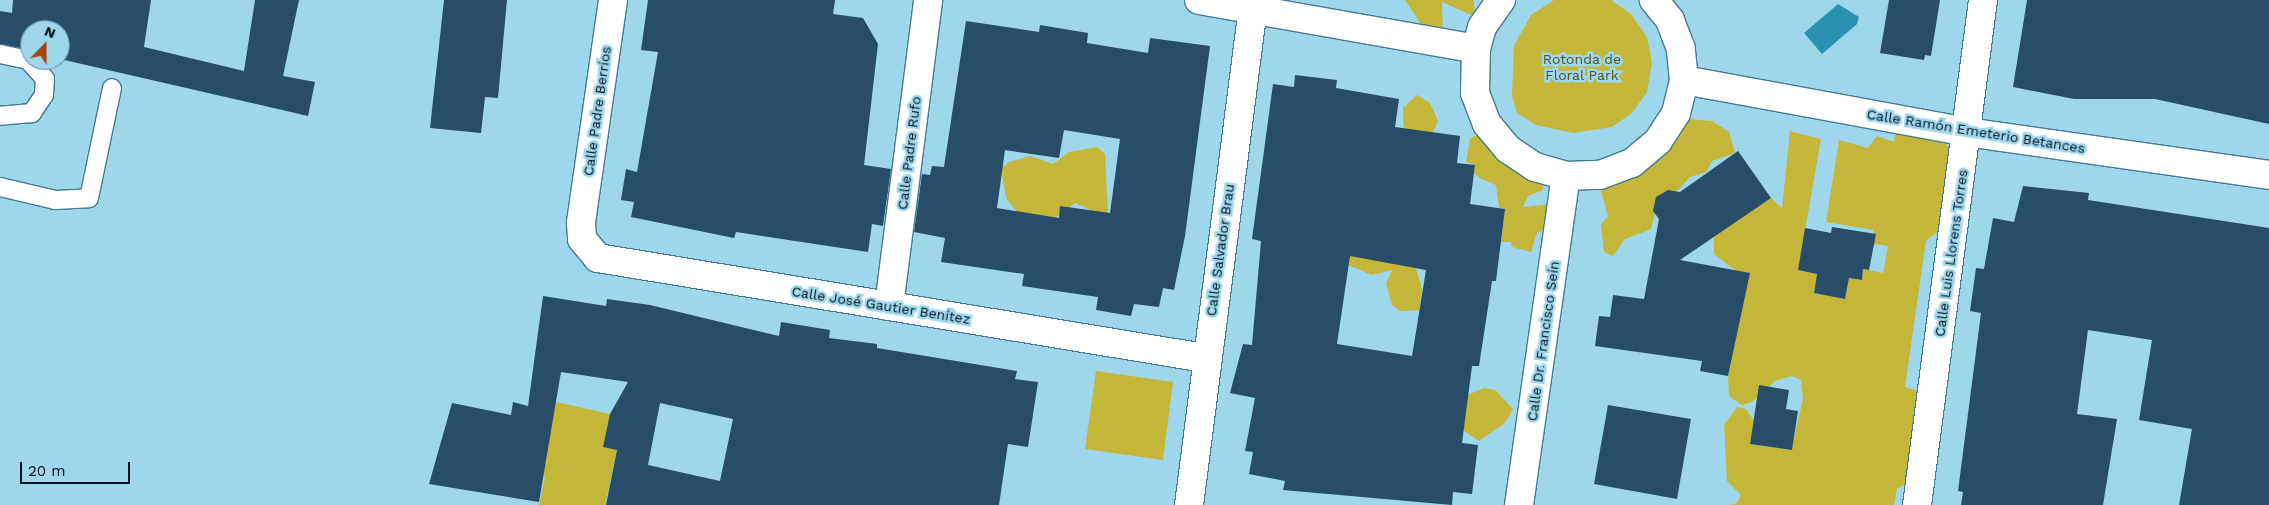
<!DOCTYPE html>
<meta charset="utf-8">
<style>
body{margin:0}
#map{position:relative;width:2269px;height:505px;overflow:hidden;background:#9ed6eb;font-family:"Work Sans",sans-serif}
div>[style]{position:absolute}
.green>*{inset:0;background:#c4b639}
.water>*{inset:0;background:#2a91b0}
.building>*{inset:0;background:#274d69}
.roads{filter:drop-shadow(1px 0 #457b8e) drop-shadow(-1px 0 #457b8e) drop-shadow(0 1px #457b8e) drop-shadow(0 -1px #457b8e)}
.lane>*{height:18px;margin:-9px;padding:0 9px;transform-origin:9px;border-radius:9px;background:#fff}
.street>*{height:28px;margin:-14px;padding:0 14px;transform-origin:14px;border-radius:14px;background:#fff}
span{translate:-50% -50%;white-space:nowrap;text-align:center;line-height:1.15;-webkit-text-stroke:5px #9ed6eb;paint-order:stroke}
.park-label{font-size:14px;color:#5b5418}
.street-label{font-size:14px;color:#001219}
.north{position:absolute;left:20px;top:20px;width:50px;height:50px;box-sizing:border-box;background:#9ed6eb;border:1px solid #5f8897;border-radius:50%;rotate:22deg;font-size:14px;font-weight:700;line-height:20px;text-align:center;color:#001219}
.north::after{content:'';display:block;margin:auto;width:18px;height:22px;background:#a5410b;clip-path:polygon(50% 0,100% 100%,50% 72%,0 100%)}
.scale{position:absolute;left:20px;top:462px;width:110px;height:22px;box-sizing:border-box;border:2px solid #001219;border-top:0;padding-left:6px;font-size:15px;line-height:18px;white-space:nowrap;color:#001219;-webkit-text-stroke:4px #9ed6eb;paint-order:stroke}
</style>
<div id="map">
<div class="green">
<div style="clip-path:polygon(1405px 0,1473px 0,1476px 17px,1442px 2px,1443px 39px,1421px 24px)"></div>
<div style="clip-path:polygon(1554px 0,1611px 0,1631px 14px,1647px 37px,1652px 63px,1647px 92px,1632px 113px,1612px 127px,1573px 133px,1536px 125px,1517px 113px,1512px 96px,1514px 46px,1531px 15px)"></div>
<div style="clip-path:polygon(1417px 95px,1430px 103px,1438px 121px,1433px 132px,1404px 138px,1403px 108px)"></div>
<div style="clip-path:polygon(1689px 119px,1712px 121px,1729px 132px,1735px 153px,1712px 161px,1706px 172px,1690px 177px,1678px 190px,1659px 195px,1651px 229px,1625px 239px,1613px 256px,1604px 252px,1601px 224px,1608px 216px,1599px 184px,1639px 136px,1658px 130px,1679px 138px)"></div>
<div style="clip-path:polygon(1896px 130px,1938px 136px,1954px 153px,1943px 227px,1926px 241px,1905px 387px,1921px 392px,1938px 442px,1935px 465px,1897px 489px,1894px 505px,1727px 505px,1736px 504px,1741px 495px,1727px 481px,1724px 425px,1737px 407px,1746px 409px,1754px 421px,1750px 444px,1791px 450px,1803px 399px,1801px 380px,1792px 376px,1775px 381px,1752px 402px,1742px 405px,1729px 396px,1728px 376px,1743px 296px,1741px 275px,1714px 254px,1714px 232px,1771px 198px,1782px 208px,1790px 131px,1821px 139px,1798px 270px,1817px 274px,1814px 293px,1845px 299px,1849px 278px,1862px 280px,1863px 269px,1883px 273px,1888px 246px,1874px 244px,1873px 230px,1826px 222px,1839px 140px,1868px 148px,1877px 136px,1894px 142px)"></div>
<div style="clip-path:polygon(1480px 133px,1544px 181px,1543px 190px,1528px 196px,1523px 207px,1551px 204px,1545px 229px,1537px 233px,1531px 252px,1512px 247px,1511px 242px,1501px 242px,1505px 209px,1499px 208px,1496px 185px,1481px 179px,1474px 173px,1475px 165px,1466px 162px,1470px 139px)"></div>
<div style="clip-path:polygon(1097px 147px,1105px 154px,1108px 215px,1098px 220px,1091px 210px,1075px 203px,1055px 218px,1017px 212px,1006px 198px,1001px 169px,1009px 162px,1030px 156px,1053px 164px,1069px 152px)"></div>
<div style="clip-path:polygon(1351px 248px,1416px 268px,1422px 289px,1419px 310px,1400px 311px,1392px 305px,1386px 283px,1392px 270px,1372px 275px,1348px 265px)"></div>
<div style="clip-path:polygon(1096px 371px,1173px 382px,1163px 460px,1085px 449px)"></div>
<div style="clip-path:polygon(1484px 388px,1495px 390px,1513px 409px,1506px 422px,1479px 441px,1457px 426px,1467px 395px)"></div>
<div style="clip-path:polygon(534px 397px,610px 414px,617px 450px,605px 505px,539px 505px,545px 476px,540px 474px)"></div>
</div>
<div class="water">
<div style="clip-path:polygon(1838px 4px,1859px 17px,1857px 24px,1822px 54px,1804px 33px)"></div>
</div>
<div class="building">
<div style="clip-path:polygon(13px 0,151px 0,144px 47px,244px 71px,255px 0,299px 0,283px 76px,315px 82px,308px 116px,60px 59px,60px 30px,30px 30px,30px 50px,0 44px,0 11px,12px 13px)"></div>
<div style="clip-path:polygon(444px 0,507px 0,498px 98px,485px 97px,481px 133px,430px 128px)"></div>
<div style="clip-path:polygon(648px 0,835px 0,833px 14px,863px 18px,878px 44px,864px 165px,891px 169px,883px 226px,872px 224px,868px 252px,736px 232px,734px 238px,631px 217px,634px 202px,621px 200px,626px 169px,637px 172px,658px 52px,641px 50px)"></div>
<div style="clip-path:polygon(1889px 0,1940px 0,1931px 56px,1925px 55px,1924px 60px,1880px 53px)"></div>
<div style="clip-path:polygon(2027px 0,2269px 0,2269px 124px,2155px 99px,2074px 99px,2013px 87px)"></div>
<div style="clip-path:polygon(evenodd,966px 21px,1039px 32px,1040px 25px,1088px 33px,1087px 43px,1148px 53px,1150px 38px,1210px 46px,1185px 236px,1174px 290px,1163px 288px,1159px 307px,1134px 304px,1131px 316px,1096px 310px,1098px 297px,1022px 286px,1024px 274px,941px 262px,945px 238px,914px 232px,922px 174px,930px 175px,932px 166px,944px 167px,966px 21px,1064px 130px,1120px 139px,1110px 213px,1060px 206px,1059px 218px,997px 208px,1005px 150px,1059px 158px,1064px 130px)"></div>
<div style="clip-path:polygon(evenodd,1295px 75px,1337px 80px,1336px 88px,1399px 99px,1395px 127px,1460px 136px,1457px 163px,1475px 165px,1470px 204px,1505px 209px,1496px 281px,1492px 281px,1479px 366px,1472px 366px,1462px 443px,1478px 445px,1472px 494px,1453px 492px,1452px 505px,1283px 490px,1285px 481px,1249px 474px,1253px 452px,1245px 451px,1255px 398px,1230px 393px,1243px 344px,1252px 345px,1261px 241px,1252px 239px,1273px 84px,1294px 87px,1295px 75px,1350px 256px,1426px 270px,1412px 356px,1337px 344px,1350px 256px)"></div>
<div style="clip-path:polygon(1738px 151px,1771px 198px,1680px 260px,1750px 273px,1728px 376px,1700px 371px,1702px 361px,1595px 346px,1599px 316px,1610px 317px,1613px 295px,1644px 299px,1659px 219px,1653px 211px,1656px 197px,1668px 190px,1680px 192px)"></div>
<div style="clip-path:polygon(2023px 186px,2089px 193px,2088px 200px,2269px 228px,2269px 505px,2179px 505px,2192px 429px,2139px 420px,2152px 340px,2088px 330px,2077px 414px,2117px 419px,2103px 505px,1961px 505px,1963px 492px,1958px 491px,1981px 313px,1970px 311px,1976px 268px,1984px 269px,1993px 218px,2014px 222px)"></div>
<div style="clip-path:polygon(1832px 227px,1876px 234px,1869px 270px,1863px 269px,1862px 280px,1849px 278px,1845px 299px,1814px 293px,1817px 274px,1798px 270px,1805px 228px,1831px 233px)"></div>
<div style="clip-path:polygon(evenodd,543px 296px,606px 306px,607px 299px,650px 305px,779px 336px,781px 322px,830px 330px,829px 338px,877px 344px,877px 348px,1017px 371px,1015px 379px,1038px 382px,1028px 447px,1008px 444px,999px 505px,606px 505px,617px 450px,603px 447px,610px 414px,628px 382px,561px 372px,539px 502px,429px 484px,452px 403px,511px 415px,513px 402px,528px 406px,543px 296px,660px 403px,733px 419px,720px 481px,648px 465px,660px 403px)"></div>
<div style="clip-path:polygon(1759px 385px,1789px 390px,1786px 409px,1798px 411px,1792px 450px,1750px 444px)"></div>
<div style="clip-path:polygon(1608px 405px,1691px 419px,1677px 499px,1594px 484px)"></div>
</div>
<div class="roads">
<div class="lane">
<div style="left:0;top:54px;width:29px;rotate:12deg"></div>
<div style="left:28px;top:60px;width:25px;rotate:48deg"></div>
<div style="left:45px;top:79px;width:16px;rotate:94deg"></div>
<div style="left:44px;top:95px;width:22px;rotate:124deg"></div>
<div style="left:32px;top:113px;width:32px;rotate:175deg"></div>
<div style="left:0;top:187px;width:57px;rotate:13.3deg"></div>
<div style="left:55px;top:200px;width:34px;rotate:-3deg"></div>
<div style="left:89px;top:198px;width:112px;rotate:-78.2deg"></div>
</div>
<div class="street">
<div style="left:613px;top:0;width:225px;rotate:98.2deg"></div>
<div style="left:581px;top:223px;width:16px;rotate:86deg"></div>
<div style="left:582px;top:239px;width:25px;rotate:50deg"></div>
<div style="left:598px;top:258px;width:615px;rotate:9.36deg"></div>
<div style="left:1199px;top:0;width:281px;rotate:10deg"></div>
<div style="left:1501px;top:0;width:33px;rotate:125deg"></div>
<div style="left:1482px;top:27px;width:23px;rotate:105deg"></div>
<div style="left:1476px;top:49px;width:44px;rotate:91.3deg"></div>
<div style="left:1475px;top:93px;width:33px;rotate:69deg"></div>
<div style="left:1487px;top:124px;width:33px;rotate:50deg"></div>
<div style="left:1508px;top:149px;width:32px;rotate:34deg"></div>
<div style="left:1535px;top:167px;width:32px;rotate:16deg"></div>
<div style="left:1566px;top:176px;width:34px;rotate:-2deg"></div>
<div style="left:1600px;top:175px;width:34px;rotate:-21deg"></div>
<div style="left:1632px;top:163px;width:34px;rotate:-40deg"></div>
<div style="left:1658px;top:141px;width:33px;rotate:-57deg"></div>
<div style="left:1676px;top:113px;width:34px;rotate:-76deg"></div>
<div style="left:1684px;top:80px;width:31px;rotate:-96deg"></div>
<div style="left:1681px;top:49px;width:31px;rotate:-111deg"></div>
<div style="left:1670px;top:20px;width:26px;rotate:-129deg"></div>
<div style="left:1684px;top:80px;width:288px;rotate:10.4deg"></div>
<div style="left:1967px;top:132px;width:305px;rotate:8.1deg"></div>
<div style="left:889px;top:306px;width:308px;rotate:-82.7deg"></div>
<div style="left:1189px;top:505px;width:509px;rotate:-82.67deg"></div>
<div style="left:1519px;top:505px;width:332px;rotate:-81.9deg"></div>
<div style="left:1917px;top:505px;width:509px;rotate:-82.55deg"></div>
</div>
</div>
<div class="park-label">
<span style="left:1582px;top:67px">Rotonda de<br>Floral Park</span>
</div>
<div class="street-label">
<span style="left:597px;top:111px;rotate:-82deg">Calle Padre Berríos</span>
<span style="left:1976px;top:131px;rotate:9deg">Calle Ramón Emeterio Betances</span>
<span style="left:909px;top:153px;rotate:-83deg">Calle Padre Rufo</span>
<span style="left:1220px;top:250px;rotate:-82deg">Calle Salvador Brau</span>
<span style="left:1951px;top:253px;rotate:-82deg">Calle Luis Llorens Torres</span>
<span style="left:881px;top:305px;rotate:9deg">Calle José Gautier Benítez</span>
<span style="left:1543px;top:341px;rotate:-82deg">Calle Dr. Francisco Seín</span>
</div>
<div class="north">N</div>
<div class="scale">20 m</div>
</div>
